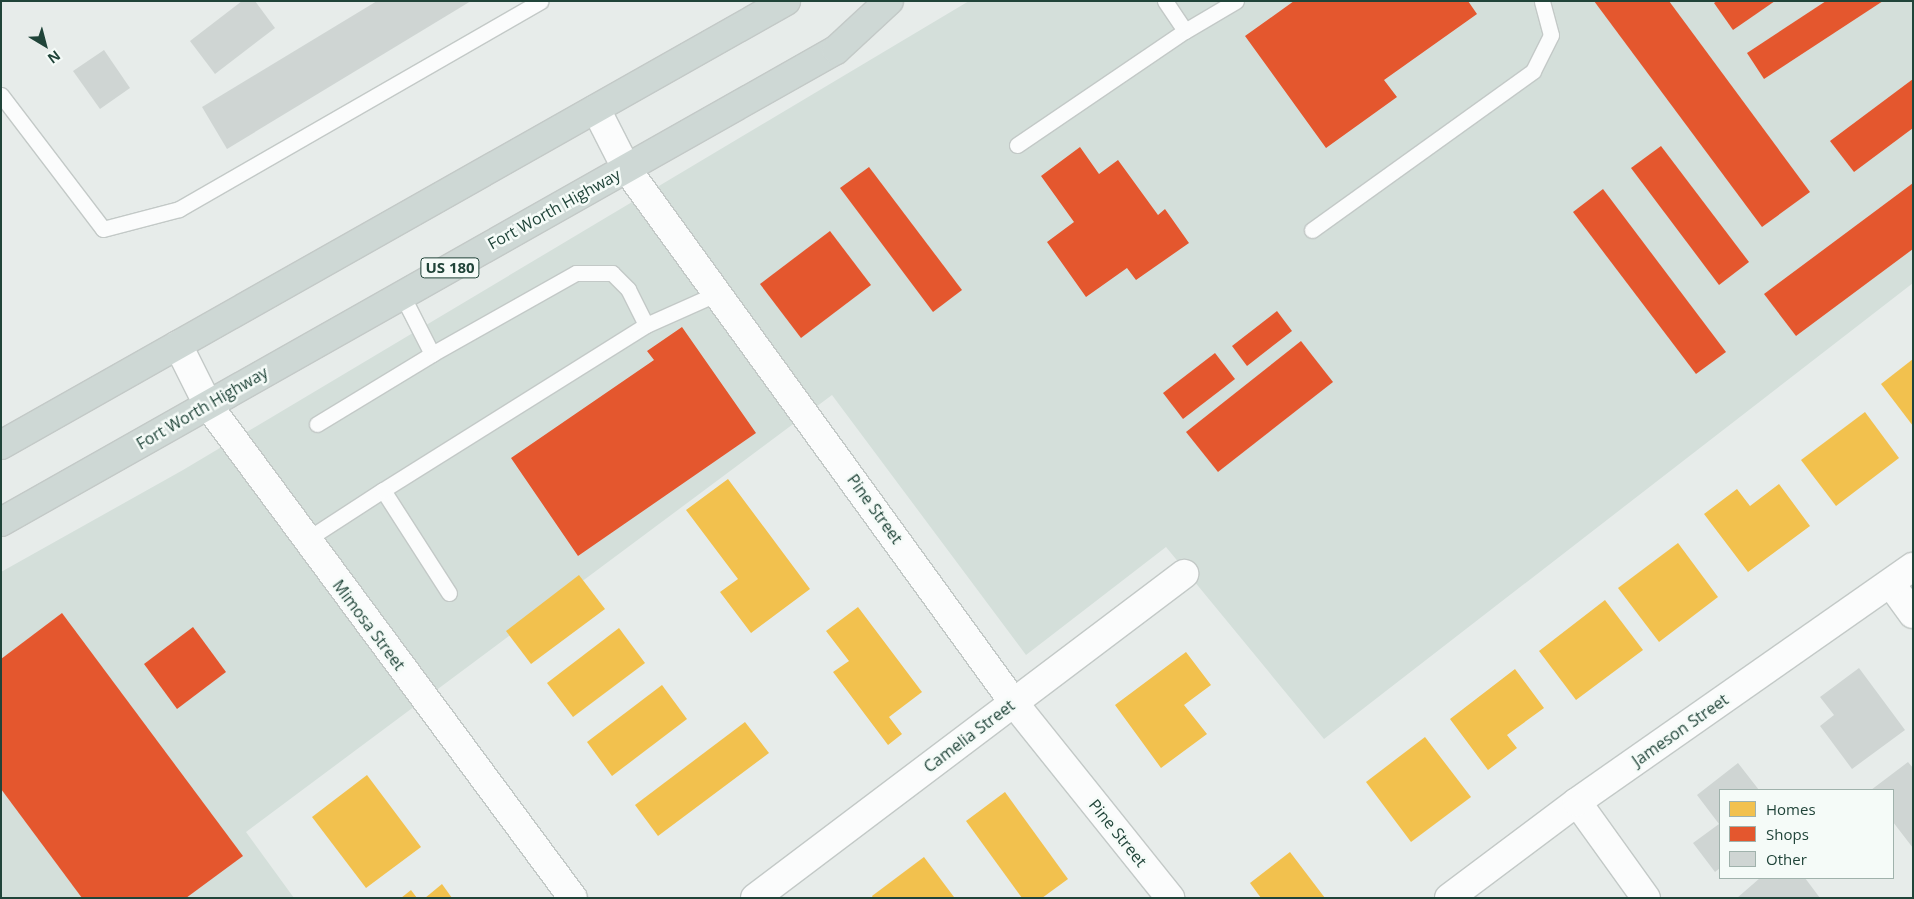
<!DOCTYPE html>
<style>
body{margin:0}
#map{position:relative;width:1914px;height:899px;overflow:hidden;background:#e7ecea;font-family:"Open Sans",sans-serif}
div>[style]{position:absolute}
.built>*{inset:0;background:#d4dfda}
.homes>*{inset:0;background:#f2c14e}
.shops>*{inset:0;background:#e4572e}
.building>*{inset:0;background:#cfd5d3}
.roads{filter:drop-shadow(1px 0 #c3c9c7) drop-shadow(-1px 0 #c3c9c7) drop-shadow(0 1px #c3c9c7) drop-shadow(0 -1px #c3c9c7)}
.service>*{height:15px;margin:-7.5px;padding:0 7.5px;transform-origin:7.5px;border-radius:7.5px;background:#fbfcfc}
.minor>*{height:28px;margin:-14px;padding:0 14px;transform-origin:14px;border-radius:14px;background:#fbfcfc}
.tertiary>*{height:28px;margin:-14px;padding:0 14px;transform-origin:14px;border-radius:14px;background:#fbfcfc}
.primary>*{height:28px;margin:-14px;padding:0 14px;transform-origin:14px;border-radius:14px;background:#ced8d5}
span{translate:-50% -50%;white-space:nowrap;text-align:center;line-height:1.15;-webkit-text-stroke:5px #f5fbf8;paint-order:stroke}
.shield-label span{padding:1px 4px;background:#f5fbf8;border:1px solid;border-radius:4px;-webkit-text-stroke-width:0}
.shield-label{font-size:15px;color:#204439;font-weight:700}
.street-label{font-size:16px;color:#204439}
.frame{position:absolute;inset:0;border:2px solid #204439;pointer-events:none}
.legend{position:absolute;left:1719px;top:789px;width:175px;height:90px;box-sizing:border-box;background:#f5fbf8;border:1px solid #a0b2ac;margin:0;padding:6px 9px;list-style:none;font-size:15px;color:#204439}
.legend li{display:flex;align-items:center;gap:10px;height:25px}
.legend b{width:25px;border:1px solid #a0b2ac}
.north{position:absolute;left:20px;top:20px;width:50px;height:50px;-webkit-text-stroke:4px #f5fbf8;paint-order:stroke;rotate:143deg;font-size:14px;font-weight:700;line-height:20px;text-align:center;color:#204439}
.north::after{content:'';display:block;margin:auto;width:18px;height:22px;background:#204439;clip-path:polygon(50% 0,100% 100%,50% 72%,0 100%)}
</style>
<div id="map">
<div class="built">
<div style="clip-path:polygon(969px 1px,1913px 1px,1913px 283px,1324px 739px,1166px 547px,1026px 655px,832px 395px,246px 832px,294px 898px,1px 898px,1px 572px,183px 470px)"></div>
</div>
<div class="homes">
<div style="clip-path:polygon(1913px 359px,1913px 426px,1881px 384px)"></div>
<div style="clip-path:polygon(1865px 412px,1899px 458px,1836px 506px,1801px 460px)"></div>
<div style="clip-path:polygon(728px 479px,810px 589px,751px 633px,720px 592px,738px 579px,686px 510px)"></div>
<div style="clip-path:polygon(1779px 484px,1810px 526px,1748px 572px,1704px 514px,1737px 489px,1750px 506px)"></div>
<div style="clip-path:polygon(1678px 543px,1718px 597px,1659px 642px,1618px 588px)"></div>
<div style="clip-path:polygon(579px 575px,605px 609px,531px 664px,506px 631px)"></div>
<div style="clip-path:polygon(1605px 600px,1643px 650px,1576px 700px,1539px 651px)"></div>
<div style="clip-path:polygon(858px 607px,922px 692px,889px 717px,902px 734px,888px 745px,833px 672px,849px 661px,826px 631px)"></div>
<div style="clip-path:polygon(619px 628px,645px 663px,573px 717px,547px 683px)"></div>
<div style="clip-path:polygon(1186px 652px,1211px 685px,1184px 705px,1207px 734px,1161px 768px,1115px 705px)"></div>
<div style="clip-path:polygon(1515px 669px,1544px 708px,1507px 735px,1517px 748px,1488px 770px,1450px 719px)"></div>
<div style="clip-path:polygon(662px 685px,687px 719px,612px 776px,587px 742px)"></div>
<div style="clip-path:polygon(745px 722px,769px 753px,658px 836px,635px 805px)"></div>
<div style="clip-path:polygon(1425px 737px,1471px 797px,1411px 842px,1366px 782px)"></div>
<div style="clip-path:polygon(367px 775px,421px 847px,366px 888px,312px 817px)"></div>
<div style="clip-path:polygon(1005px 792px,1068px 879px,1042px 898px,1022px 898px,966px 821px)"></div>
<div style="clip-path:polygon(1290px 852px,1325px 898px,1261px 898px,1250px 883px)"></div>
<div style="clip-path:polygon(924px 857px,954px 897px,873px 898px,872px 896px)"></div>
<div style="clip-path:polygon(442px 884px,452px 898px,425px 898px)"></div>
<div style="clip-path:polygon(411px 890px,417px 898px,401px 898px)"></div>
</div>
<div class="shops">
<div style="clip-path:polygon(1294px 1px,1468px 1px,1477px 14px,1384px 80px,1397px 97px,1326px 148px,1245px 36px)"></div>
<div style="clip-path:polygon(1594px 1px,1669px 1px,1810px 192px,1762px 227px)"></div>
<div style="clip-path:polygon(1717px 1px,1775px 1px,1733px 30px,1714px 3px)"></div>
<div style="clip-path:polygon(1826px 1px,1883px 1px,1764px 79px,1747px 53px)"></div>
<div style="clip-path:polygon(1913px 79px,1913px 128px,1854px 172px,1830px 141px)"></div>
<div style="clip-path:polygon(1661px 146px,1749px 262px,1719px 285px,1631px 168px)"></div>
<div style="clip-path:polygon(1080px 147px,1099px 174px,1118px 160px,1158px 215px,1165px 209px,1189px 243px,1136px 280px,1127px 268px,1086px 297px,1047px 242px,1074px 222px,1041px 176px)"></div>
<div style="clip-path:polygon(869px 167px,962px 290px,933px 312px,840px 188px)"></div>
<div style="clip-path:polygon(1913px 183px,1913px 249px,1796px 336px,1764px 294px)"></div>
<div style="clip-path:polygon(1603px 189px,1726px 352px,1696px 374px,1573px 212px)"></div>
<div style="clip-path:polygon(830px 231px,871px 285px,801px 338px,760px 284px)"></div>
<div style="clip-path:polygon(1277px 311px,1292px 331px,1247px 366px,1232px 346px)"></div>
<div style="clip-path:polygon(682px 327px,756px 433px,578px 556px,511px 458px,654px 360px,647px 351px)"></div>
<div style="clip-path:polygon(1301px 341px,1333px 382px,1218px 472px,1186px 432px)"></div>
<div style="clip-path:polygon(1215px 353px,1235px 379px,1183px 419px,1163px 393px)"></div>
<div style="clip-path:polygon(62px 613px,243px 856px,186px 898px,82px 898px,1px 789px,1px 659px)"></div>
<div style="clip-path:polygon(193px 627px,226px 672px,177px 709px,144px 664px)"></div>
</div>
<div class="building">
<div style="clip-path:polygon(242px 1px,255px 1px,275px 28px,215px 74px,190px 41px)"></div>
<div style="clip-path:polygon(377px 1px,471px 1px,227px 149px,202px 107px)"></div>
<div style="clip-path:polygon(104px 50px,130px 88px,100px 109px,73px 71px)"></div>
<div style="clip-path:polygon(1859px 668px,1905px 730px,1852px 769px,1820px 726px,1834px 715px,1820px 697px)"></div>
<div style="clip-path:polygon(1908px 762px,1913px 768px,1913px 848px,1893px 822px,1893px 790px,1871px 790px)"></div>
<div style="clip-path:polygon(1738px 763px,1759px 790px,1720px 790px,1720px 868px,1715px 872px,1693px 843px,1719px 824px,1697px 795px)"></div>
<div style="clip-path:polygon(1760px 878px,1805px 878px,1820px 898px,1737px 898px)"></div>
</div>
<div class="roads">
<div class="service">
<div style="left:1165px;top:1px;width:36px;rotate:56deg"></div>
<div style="left:1185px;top:31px;width:59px;rotate:-30.5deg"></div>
<div style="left:1px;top:95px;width:168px;rotate:52.7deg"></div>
<div style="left:103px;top:229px;width:79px;rotate:-14.7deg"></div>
<div style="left:179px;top:209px;width:417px;rotate:-29.9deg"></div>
<div style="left:1017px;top:145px;width:203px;rotate:-34.2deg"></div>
<div style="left:1312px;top:230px;width:272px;rotate:-35.7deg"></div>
<div style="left:1533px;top:71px;width:40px;rotate:-63.4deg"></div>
<div style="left:1551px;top:35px;width:35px;rotate:-105deg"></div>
<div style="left:402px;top:295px;width:66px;rotate:63deg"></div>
<div style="left:432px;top:354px;width:165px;rotate:-29.4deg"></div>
<div style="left:576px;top:273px;width:36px"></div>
<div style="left:612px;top:273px;width:23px;rotate:45deg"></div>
<div style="left:628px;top:289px;width:40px;rotate:63.4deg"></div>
<div style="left:317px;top:424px;width:135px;rotate:-31.3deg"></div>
<div style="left:306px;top:540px;width:92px;rotate:-33deg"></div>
<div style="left:449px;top:593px;width:122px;rotate:-122.7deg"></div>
<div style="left:383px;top:490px;width:310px;rotate:-32.1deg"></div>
<div style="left:646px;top:325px;width:79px;rotate:-24deg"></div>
</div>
<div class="minor">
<div style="left:596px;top:109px;width:66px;rotate:63deg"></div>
<div style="left:626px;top:168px;width:661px;rotate:54.05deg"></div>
<div style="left:1014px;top:703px;width:250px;rotate:51.3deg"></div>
<div style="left:178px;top:345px;width:67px;rotate:63.4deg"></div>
<div style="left:208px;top:405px;width:613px;rotate:53.49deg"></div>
<div style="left:1891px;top:584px;width:37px;rotate:54deg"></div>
<div style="left:1577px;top:802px;width:118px;rotate:54.3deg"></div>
<div style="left:755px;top:898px;width:538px;rotate:-37.06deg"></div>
</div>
<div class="tertiary">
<div style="left:1449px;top:898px;width:160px;rotate:-36.9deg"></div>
<div style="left:1577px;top:802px;width:410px;rotate:-35deg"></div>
</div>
<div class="primary">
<div style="left:1px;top:445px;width:902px;rotate:-29.49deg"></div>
<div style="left:1px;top:522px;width:959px;rotate:-29.48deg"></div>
<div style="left:836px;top:50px;width:72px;rotate:-42.8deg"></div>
</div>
</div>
<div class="shield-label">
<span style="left:450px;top:268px">US 180</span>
</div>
<div class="street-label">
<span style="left:554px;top:209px;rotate:-29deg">Fort Worth Highway</span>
<span style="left:202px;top:408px;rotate:-30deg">Fort Worth Highway</span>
<span style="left:875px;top:509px;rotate:54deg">Pine Street</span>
<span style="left:369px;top:625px;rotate:53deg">Mimosa Street</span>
<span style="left:1680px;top:730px;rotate:-35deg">Jameson Street</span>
<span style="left:969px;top:736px;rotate:-37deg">Camelia Street</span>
<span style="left:1118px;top:833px;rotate:51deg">Pine Street</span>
</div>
<div class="frame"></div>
<ul class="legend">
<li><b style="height:14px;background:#f2c14e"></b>Homes</li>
<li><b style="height:14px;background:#e4572e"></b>Shops</li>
<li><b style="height:14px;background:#cfd5d3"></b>Other</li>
</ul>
<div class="north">N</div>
</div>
